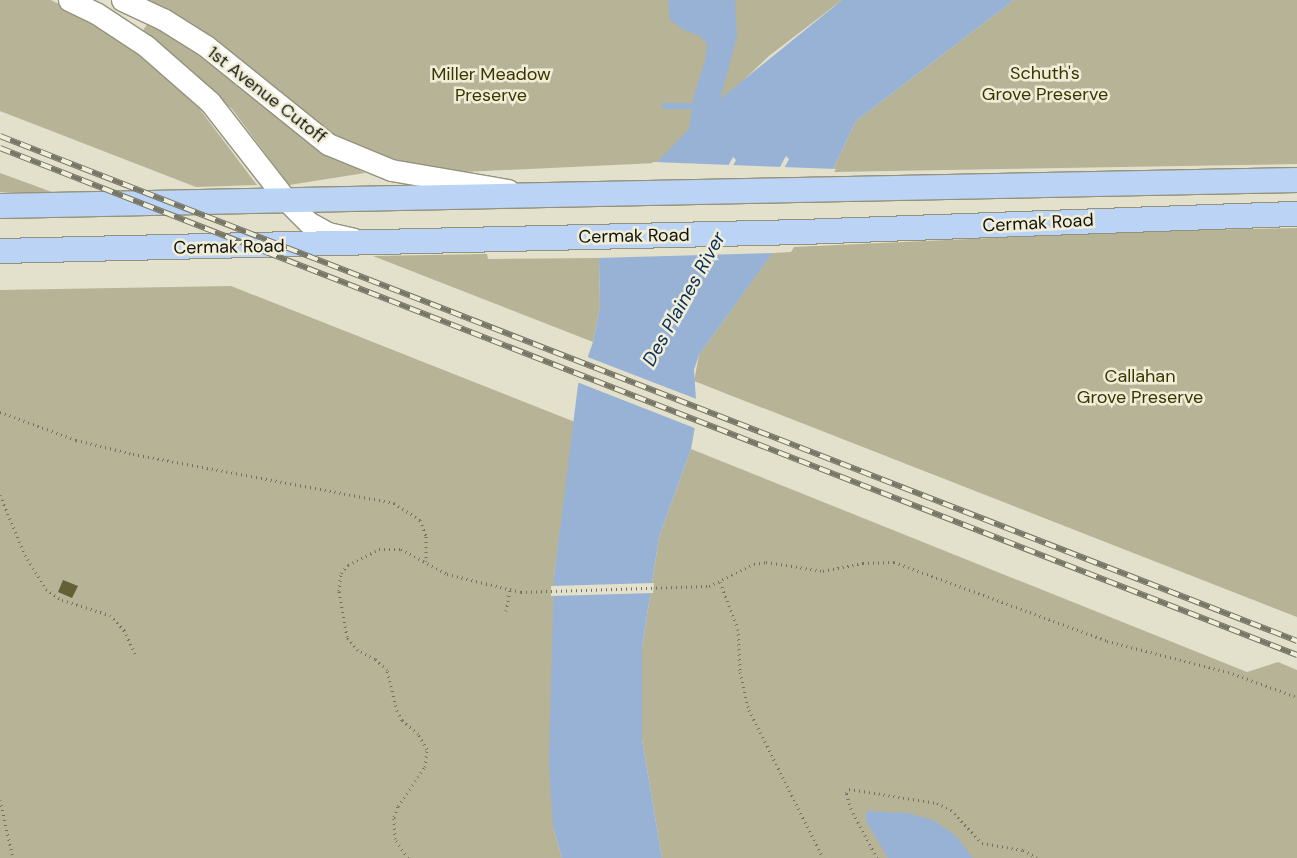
<!DOCTYPE html>
<style>
body{margin:0}
#map{position:relative;width:1297px;height:858px;overflow:hidden;background:#e3e1cb;font-family:"DM Sans",sans-serif}
div>[style]{position:absolute}
.green>*{inset:0;background:#b6b397}
.water>*{inset:0;background:#98b2d5}
.pier>*{inset:0;background:#e3e1cb}
.stream>*{height:5.5px;margin:-2.75px;padding:0 2.75px;transform-origin:2.75px;border-radius:2.75px;background:#98b2d5}
.building>*{inset:0;background:#635f37}
.path>*{height:3px;margin-top:-1.5px;transform-origin:0;background:repeating-linear-gradient(90deg,#717062 0 1px,transparent 0 5px)}
.roads{filter:drop-shadow(1px 0 #94927d) drop-shadow(-1px 0 #94927d) drop-shadow(0 1px #94927d) drop-shadow(0 -1px #94927d)}
.secondary>*{height:21px;margin:-10.5px;padding:0 10.5px;transform-origin:10.5px;border-radius:10.5px;background:#fff}
.primary>*{height:24px;margin:-12px;padding:0 12px;transform-origin:12px;border-radius:12px;background:#bbd4f5}
.rail>*{height:5.5px;margin-top:-2.75px;transform-origin:0;background:repeating-linear-gradient(90deg,#f0eed8 0 11px,#777667 0 22px);box-sizing:border-box;border-block:1px solid #777667}
span{translate:-50% -50%;white-space:nowrap;text-align:center;line-height:1.15;-webkit-text-stroke:5px #f0eed8;paint-order:stroke}
.park-label{font-size:18px;color:#3a3400}
.street-label{font-size:18px;color:#13130b}
.water-label{font-size:19px;color:#082c57;font-style:italic}
</style>
<div id="map">
<div class="green">
<div style="clip-path:polygon(0 0,51px 0,116px 33px,183px 87px,257px 185px,196px 187px,0 111px)"></div>
<div style="clip-path:polygon(140px 0,842px 0,769px 56px,656px 163px,464px 172px,391px 161px,340px 141px)"></div>
<div style="clip-path:polygon(1014px 0,1297px 0,1297px 164px,834px 172px,836px 169px,833px 169px,856px 121px)"></div>
<div style="clip-path:polygon(149px 21px,174px 35px,311px 144px,365px 173px,289px 185px,232px 109px,142px 32px)"></div>
<div style="clip-path:polygon(0 173px,52px 192px,0 192px)"></div>
<div style="clip-path:polygon(1297px 228px,1297px 617px,694px 381px,699px 355px,772px 253px,791px 252px,794px 247px,1142px 231px)"></div>
<div style="clip-path:polygon(487px 254px,488px 259px,599px 258px,600px 307px,593px 342px,373px 256px)"></div>
<div style="clip-path:polygon(231px 286px,575px 422px,554px 577px,553px 827px,562px 858px,0 858px,0 290px)"></div>
<div style="clip-path:polygon(691px 449px,1247px 672px,1278px 662px,1297px 670px,1297px 858px,662px 858px,642px 739px,642px 648px,659px 537px)"></div>
</div>
<div class="water">
<div style="clip-path:polygon(evenodd,668px 0,735px 0,737px 37px,720px 99px,842px 0,1014px 0,856px 121px,833px 169px,699px 355px,694px 370px,697px 415px,691px 449px,659px 537px,642px 648px,642px 739px,662px 858px,562px 858px,553px 827px,549px 761px,554px 577px,578px 385px,593px 342px,600px 307px,599px 258px,656px 163px,689px 129px,694px 95px,705px 61px,707px 44px,700px 36px,684px 30px,670px 20px,668px 0,786px 156px,789px 159px,738px 254px,733px 253px,786px 156px,668px 0,733px 157px,736px 160px,685px 255px,680px 255px,733px 157px)"></div>
<div style="clip-path:polygon(866px 811px,908px 813px,933px 820px,955px 835px,973px 858px,888px 858px,866px 821px)"></div>
</div>
<div class="pier">
<div style="clip-path:polygon(653px 162px,836px 169px,775px 253px,596px 258px)"></div>
<div style="clip-path:polygon(585px 356px,699px 400px,697px 429px,577px 382px)"></div>
<div style="clip-path:polygon(654px 583px,653px 593px,551px 596px,551px 586px)"></div>
</div>
<div class="stream">
<div style="left:665px;top:106px;width:33px"></div>
</div>
<div class="building">
<div style="clip-path:polygon(63px 580px,78px 586px,72px 598px,58px 592px)"></div>
</div>
<div class="path">
<div style="left:0;top:412px;width:81px;rotate:20.2deg"></div>
<div style="left:76px;top:440px;width:59px;rotate:13.8deg"></div>
<div style="left:133px;top:454px;width:266px;rotate:10.6deg"></div>
<div style="left:394px;top:503px;width:31px;rotate:33deg"></div>
<div style="left:420px;top:520px;width:17px;rotate:69deg"></div>
<div style="left:426px;top:536px;width:25px;rotate:90deg"></div>
<div style="left:0;top:495px;width:65px;rotate:67.4deg"></div>
<div style="left:25px;top:555px;width:40px;rotate:58deg"></div>
<div style="left:46px;top:589px;width:19px;rotate:35deg"></div>
<div style="left:62px;top:600px;width:50px;rotate:17.4deg"></div>
<div style="left:110px;top:615px;width:21px;rotate:47deg"></div>
<div style="left:124px;top:630px;width:26px;rotate:65deg"></div>
<div style="left:720px;top:582px;width:50px;rotate:69deg"></div>
<div style="left:738px;top:629px;width:43px;rotate:87.3deg"></div>
<div style="left:740px;top:672px;width:39px;rotate:77deg"></div>
<div style="left:749px;top:710px;width:165px;rotate:63.4deg"></div>
<div style="left:506px;top:611px;width:21px;rotate:-79deg"></div>
<div style="left:0;top:800px;width:59px;rotate:77.4deg"></div>
<div style="left:408px;top:858px;width:23px;rotate:-124deg"></div>
<div style="left:395px;top:839px;width:22px;rotate:-93deg"></div>
<div style="left:394px;top:817px;width:12px;rotate:-70deg"></div>
<div style="left:398px;top:806px;width:47px;rotate:-55.3deg"></div>
<div style="left:425px;top:767px;width:18px;rotate:-84deg"></div>
<div style="left:427px;top:749px;width:17px;rotate:-121deg"></div>
<div style="left:418px;top:734px;width:21px;rotate:-139deg"></div>
<div style="left:402px;top:720px;width:10px;rotate:-119deg"></div>
<div style="left:397px;top:711px;width:42px;rotate:-103.7deg"></div>
<div style="left:387px;top:670px;width:16px;rotate:-137deg"></div>
<div style="left:375px;top:659px;width:19px;rotate:-152deg"></div>
<div style="left:358px;top:650px;width:17px;rotate:-130deg"></div>
<div style="left:347px;top:637px;width:47px;rotate:-99.9deg"></div>
<div style="left:339px;top:591px;width:18px;rotate:-84deg"></div>
<div style="left:341px;top:573px;width:11px;rotate:-49deg"></div>
<div style="left:348px;top:565px;width:35px;rotate:-27deg"></div>
<div style="left:379px;top:549px;width:22px"></div>
<div style="left:401px;top:549px;width:52px;rotate:28.5deg"></div>
<div style="left:447px;top:574px;width:76px;rotate:13.7deg"></div>
<div style="left:521px;top:592px;width:188px;rotate:-1.8deg"></div>
<div style="left:709px;top:586px;width:50px;rotate:-26.1deg"></div>
<div style="left:754px;top:564px;width:12px;rotate:-9deg"></div>
<div style="left:766px;top:562px;width:58px;rotate:9deg"></div>
<div style="left:823px;top:571px;width:41px;rotate:-11.3deg"></div>
<div style="left:863px;top:563px;width:31px;rotate:-2deg"></div>
<div style="left:894px;top:562px;width:227px;rotate:20.3deg"></div>
<div style="left:1107px;top:641px;width:125px;rotate:14.4deg"></div>
<div style="left:1228px;top:672px;width:73px;rotate:19.9deg"></div>
<div style="left:877px;top:858px;width:55px;rotate:-118deg"></div>
<div style="left:851px;top:809px;width:17px;rotate:-107deg"></div>
<div style="left:846px;top:793px;width:5px;rotate:-53deg"></div>
<div style="left:849px;top:789px;width:89px;rotate:9deg"></div>
<div style="left:937px;top:803px;width:16px;rotate:27deg"></div>
<div style="left:951px;top:810px;width:45px;rotate:46.8deg"></div>
<div style="left:982px;top:843px;width:42px;rotate:9.7deg"></div>
<div style="left:1023px;top:850px;width:17px;rotate:28deg"></div>
</div>
<div class="roads">
<div class="secondary">
<div style="left:69px;top:0;width:30px;rotate:26deg"></div>
<div style="left:96px;top:13px;width:60px;rotate:33.4deg"></div>
<div style="left:146px;top:46px;width:85px;rotate:41.2deg"></div>
<div style="left:210px;top:102px;width:125px;rotate:52.1deg"></div>
<div style="left:287px;top:201px;width:30px;rotate:45deg"></div>
<div style="left:308px;top:222px;width:23px;rotate:29deg"></div>
<div style="left:328px;top:233px;width:27px;rotate:13deg"></div>
<div style="left:122px;top:0;width:45px;rotate:24.9deg"></div>
<div style="left:163px;top:19px;width:51px;rotate:32.1deg"></div>
<div style="left:206px;top:46px;width:156px;rotate:38.8deg"></div>
<div style="left:328px;top:144px;width:68px;rotate:22.4deg"></div>
<div style="left:391px;top:170px;width:119px;rotate:9.7deg"></div>
</div>
<div class="primary">
<div style="left:0;top:206px;width:1297px;rotate:-1.15deg"></div>
<div style="left:0;top:251px;width:802px;rotate:-1.36deg"></div>
<div style="left:802px;top:232px;width:495px;rotate:-2.1deg"></div>
</div>
</div>
<div class="rail">
<div style="left:0;top:136px;width:1392px;rotate:21.27deg"></div>
<div style="left:0;top:148px;width:1393px;rotate:21.35deg"></div>
</div>
<div class="park-label">
<span style="left:1045px;top:84px">Schuth's<br>Grove Preserve</span>
<span style="left:491px;top:85px">Miller Meadow<br>Preserve</span>
<span style="left:1140px;top:387px">Callahan<br>Grove Preserve</span>
</div>
<div class="street-label">
<span style="left:267px;top:95px;rotate:38deg">1st Avenue Cutoff</span>
<span style="left:1038px;top:223px;rotate:-3deg">Cermak Road</span>
<span style="left:634px;top:236px;rotate:-1deg">Cermak Road</span>
<span style="left:229px;top:247px;rotate:-1deg">Cermak Road</span>
</div>
<div class="water-label">
<span style="left:684px;top:299px;rotate:-61deg">Des Plaines River</span>
</div>
</div>
